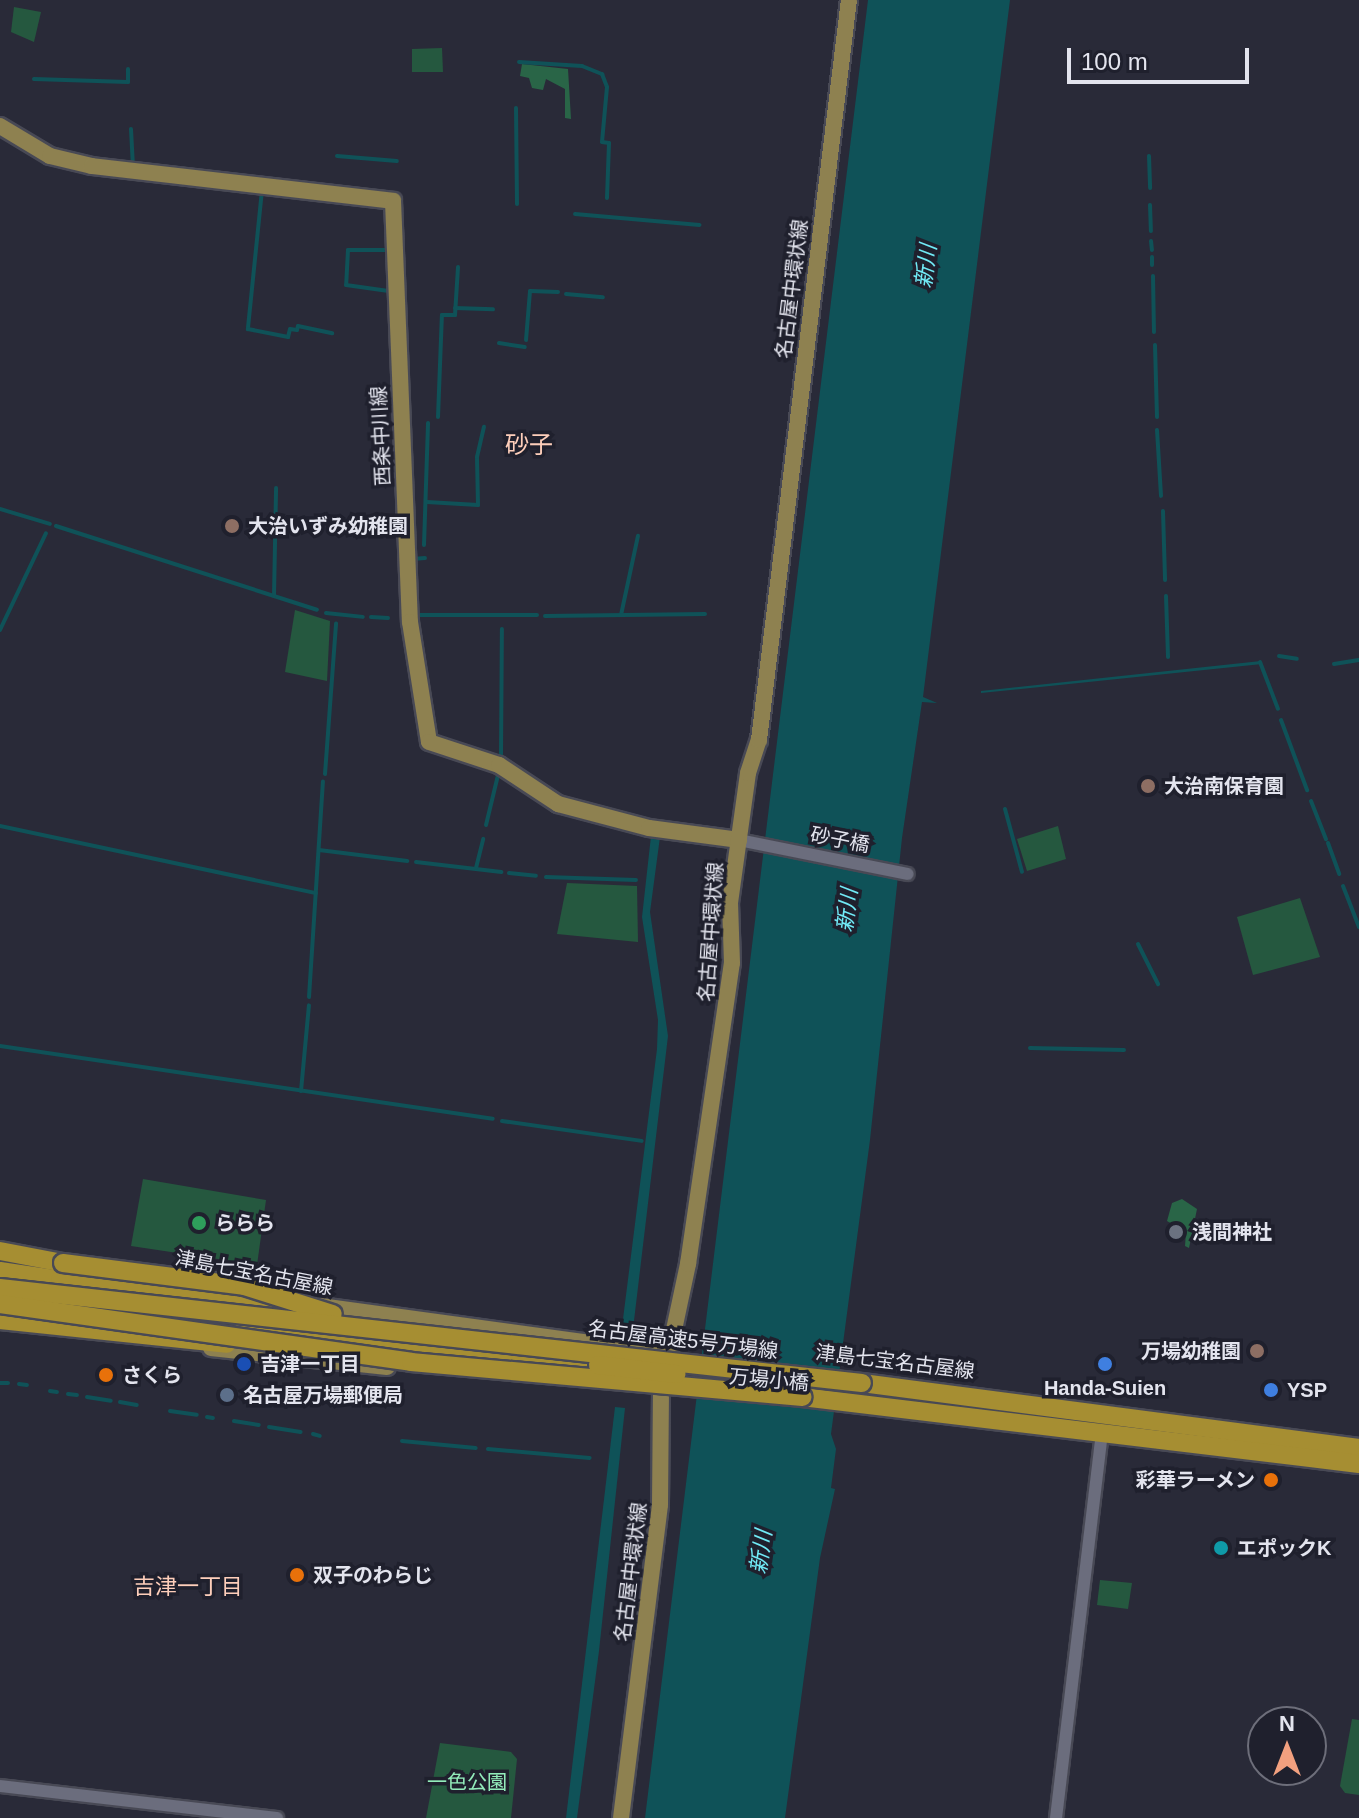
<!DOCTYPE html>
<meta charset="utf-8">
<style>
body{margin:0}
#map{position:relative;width:1359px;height:1818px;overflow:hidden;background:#292a38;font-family:Arial,"Noto Sans JP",sans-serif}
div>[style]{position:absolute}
.green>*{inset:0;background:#25583f}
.forest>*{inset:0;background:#296547}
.water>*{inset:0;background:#0f5258}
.stream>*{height:4px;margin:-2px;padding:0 2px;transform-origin:2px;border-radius:2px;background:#0f5258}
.roads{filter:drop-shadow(2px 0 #484955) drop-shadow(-2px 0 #484955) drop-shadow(0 2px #484955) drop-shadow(0 -2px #484955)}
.minor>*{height:12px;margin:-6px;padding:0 6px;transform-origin:6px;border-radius:6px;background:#6b6d7d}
.major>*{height:16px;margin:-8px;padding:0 8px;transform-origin:8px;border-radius:8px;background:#8e8150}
.highway>*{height:18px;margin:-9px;padding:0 9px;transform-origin:9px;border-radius:9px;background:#a68e32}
.bridges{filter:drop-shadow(2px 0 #484955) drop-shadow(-2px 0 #484955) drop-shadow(0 2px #484955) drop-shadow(0 -2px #484955)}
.highway-bridge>*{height:18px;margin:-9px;padding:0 9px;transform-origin:9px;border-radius:9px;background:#a68e32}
.dots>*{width:22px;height:22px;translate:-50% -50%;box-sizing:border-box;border:4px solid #1f202d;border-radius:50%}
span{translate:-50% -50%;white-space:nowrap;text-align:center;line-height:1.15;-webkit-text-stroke:7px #1f202d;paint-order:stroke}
.street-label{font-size:20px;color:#e3e4ee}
.poi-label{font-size:20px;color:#e3e4ee;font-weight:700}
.left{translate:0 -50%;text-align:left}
.right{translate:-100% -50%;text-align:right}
.park-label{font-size:20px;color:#93ecbb}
.water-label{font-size:22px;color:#71eaf6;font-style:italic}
.neighbourhood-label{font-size:22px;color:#fdceba}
.quarter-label{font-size:24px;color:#fdceba}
.north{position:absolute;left:1247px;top:1706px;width:80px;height:80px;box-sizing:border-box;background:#1f202d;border:2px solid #6d6e7a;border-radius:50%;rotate:0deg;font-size:22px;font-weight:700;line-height:32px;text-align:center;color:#e3e4ee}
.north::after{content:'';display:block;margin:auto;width:28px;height:36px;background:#f2a07f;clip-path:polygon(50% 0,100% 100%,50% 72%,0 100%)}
.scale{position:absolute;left:1067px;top:48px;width:182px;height:36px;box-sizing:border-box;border:4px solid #e3e4ee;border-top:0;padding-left:10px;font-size:24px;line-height:28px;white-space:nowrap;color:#e3e4ee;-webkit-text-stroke:6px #1f202d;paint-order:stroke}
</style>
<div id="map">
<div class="green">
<div style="clip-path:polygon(14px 7px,41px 12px,34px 42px,11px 32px)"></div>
<div style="clip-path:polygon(442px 48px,443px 72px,412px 72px,412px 49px)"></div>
<div style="clip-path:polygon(295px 610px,330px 621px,327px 681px,285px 672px)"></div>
<div style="clip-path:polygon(1058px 826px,1066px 859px,1027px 871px,1017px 839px)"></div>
<div style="clip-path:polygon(567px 883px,637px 886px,638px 942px,557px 934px)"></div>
<div style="clip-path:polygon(1300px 898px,1320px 957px,1253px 975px,1237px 917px)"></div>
<div style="clip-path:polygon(143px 1179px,266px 1200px,257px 1265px,131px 1246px)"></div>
<div style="clip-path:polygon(1100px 1580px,1132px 1583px,1128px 1609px,1097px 1605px)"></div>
<div style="clip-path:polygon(1352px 1719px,1359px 1720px,1359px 1795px,1345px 1793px,1340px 1786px)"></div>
<div style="clip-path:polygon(440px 1743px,511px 1752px,517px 1759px,511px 1818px,426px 1818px)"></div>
</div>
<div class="forest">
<div style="clip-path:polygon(522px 64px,568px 69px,571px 119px,565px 118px,565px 89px,546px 79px,543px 90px,532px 88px,529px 78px,520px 76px)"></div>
<div style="clip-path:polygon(1182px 1199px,1197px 1209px,1189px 1248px,1185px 1246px,1186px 1232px,1167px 1221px,1172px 1203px)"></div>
</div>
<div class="water">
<div style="clip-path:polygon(868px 0,1010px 0,923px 697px,937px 703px,922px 702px,902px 838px,870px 1140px,831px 1434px,836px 1449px,831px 1488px,835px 1489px,820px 1558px,785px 1818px,645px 1818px)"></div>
<div style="clip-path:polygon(1261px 661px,1262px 664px,981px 693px,981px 691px)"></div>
<div style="clip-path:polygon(651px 836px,660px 837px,650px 912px,668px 1036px,633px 1329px,622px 1327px,657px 1049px,658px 1020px,642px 917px)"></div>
<div style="clip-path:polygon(615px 1407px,625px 1408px,599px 1651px,577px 1818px,566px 1818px)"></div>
</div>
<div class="stream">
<div style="left:519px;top:62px;width:63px;rotate:3.6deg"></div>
<div style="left:582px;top:66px;width:22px;rotate:22deg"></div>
<div style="left:602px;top:74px;width:14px;rotate:69deg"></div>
<div style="left:607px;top:87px;width:55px;rotate:95.2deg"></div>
<div style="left:602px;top:142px;width:7px;rotate:8deg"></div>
<div style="left:609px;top:143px;width:55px;rotate:92.1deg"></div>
<div style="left:34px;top:79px;width:94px;rotate:1.8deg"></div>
<div style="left:128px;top:82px;width:13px;rotate:-90deg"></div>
<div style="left:516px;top:108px;width:96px;rotate:89.4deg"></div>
<div style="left:131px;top:129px;width:36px;rotate:87deg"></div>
<div style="left:337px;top:156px;width:60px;rotate:4.8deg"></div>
<div style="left:1149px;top:156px;width:32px;rotate:88deg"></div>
<div style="left:262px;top:190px;width:140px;rotate:95.8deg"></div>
<div style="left:248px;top:329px;width:41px;rotate:11.3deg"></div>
<div style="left:288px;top:337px;width:8px;rotate:-76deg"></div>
<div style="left:290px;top:329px;width:7px;rotate:8deg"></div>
<div style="left:297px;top:330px;width:4px;rotate:-76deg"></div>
<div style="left:298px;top:326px;width:35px;rotate:12deg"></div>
<div style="left:1150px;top:205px;width:26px;rotate:88deg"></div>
<div style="left:575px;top:214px;width:125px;rotate:5deg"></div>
<div style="left:1151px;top:241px;width:9px;rotate:84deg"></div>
<div style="left:389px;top:250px;width:41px;rotate:180deg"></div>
<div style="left:348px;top:250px;width:35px;rotate:93deg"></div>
<div style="left:346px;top:285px;width:43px;rotate:7.9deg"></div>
<div style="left:1152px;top:257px;width:8px;rotate:90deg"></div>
<div style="left:1153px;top:276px;width:56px;rotate:89deg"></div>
<div style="left:566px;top:294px;width:37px;rotate:5deg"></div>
<div style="left:455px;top:308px;width:38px;rotate:2deg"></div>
<div style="left:526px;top:340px;width:49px;rotate:-85.3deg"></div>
<div style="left:530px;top:291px;width:28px;rotate:2deg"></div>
<div style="left:499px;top:343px;width:26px;rotate:9deg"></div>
<div style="left:1155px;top:345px;width:72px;rotate:88.4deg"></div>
<div style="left:438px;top:417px;width:102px;rotate:-87.8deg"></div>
<div style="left:442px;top:315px;width:13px"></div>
<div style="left:455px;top:315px;width:48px;rotate:-86.4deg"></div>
<div style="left:1157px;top:430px;width:66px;rotate:86.5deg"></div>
<div style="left:427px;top:502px;width:51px;rotate:3.4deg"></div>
<div style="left:478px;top:505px;width:48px;rotate:-91.2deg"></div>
<div style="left:477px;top:457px;width:31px;rotate:-77deg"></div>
<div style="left:0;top:509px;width:52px;rotate:16.7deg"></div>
<div style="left:1163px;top:511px;width:69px;rotate:88.3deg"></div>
<div style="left:56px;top:526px;width:274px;rotate:17.8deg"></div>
<div style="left:424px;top:545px;width:122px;rotate:-88.1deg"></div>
<div style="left:412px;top:559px;width:13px;rotate:-4deg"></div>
<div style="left:274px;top:596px;width:108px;rotate:-88.9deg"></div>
<div style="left:1166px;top:596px;width:61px;rotate:88.1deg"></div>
<div style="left:326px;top:613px;width:37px;rotate:6deg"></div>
<div style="left:415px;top:615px;width:122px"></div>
<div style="left:621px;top:615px;width:81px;rotate:-77.9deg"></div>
<div style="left:545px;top:616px;width:160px;rotate:-0.7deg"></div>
<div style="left:371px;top:617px;width:17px;rotate:3deg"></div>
<div style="left:0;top:630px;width:107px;rotate:-64.6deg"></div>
<div style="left:1279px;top:656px;width:18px;rotate:9deg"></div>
<div style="left:1260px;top:662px;width:50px;rotate:69deg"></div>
<div style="left:1334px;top:664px;width:25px;rotate:-9deg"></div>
<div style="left:1281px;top:720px;width:75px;rotate:69.6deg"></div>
<div style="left:501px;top:757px;width:128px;rotate:-89.6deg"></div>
<div style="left:325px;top:774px;width:151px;rotate:-85.8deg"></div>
<div style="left:1311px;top:801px;width:41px;rotate:68.5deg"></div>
<div style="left:1005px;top:809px;width:65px;rotate:74.9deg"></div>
<div style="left:486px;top:825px;width:51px;rotate:-76.5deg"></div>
<div style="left:0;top:826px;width:323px;rotate:12deg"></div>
<div style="left:1328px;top:843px;width:33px;rotate:70deg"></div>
<div style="left:319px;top:850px;width:89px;rotate:7.1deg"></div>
<div style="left:416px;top:862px;width:86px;rotate:6.7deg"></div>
<div style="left:476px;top:868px;width:30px;rotate:-76deg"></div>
<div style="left:509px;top:873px;width:27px;rotate:6deg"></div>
<div style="left:546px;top:877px;width:90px;rotate:1.9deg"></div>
<div style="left:1343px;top:886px;width:44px;rotate:68.7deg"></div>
<div style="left:1138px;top:944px;width:45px;rotate:63.4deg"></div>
<div style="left:309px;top:997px;width:216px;rotate:-86.3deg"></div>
<div style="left:0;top:1046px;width:498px;rotate:8.4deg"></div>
<div style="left:1030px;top:1048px;width:94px;rotate:1.2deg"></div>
<div style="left:301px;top:1091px;width:86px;rotate:-84.7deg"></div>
<div style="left:502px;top:1121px;width:141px;rotate:8.1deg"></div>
<div style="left:0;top:1383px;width:8px"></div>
<div style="left:19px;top:1384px;width:8px;rotate:7deg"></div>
<div style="left:50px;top:1391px;width:7px;rotate:8deg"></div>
<div style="left:68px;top:1394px;width:9px;rotate:6deg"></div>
<div style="left:87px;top:1397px;width:24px;rotate:9deg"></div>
<div style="left:120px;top:1402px;width:17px;rotate:10deg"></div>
<div style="left:170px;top:1411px;width:27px;rotate:8deg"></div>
<div style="left:207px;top:1417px;width:6px;rotate:9deg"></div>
<div style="left:234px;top:1421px;width:25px;rotate:9deg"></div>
<div style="left:269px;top:1427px;width:32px;rotate:9deg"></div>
<div style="left:313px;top:1434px;width:7px;rotate:16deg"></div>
<div style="left:402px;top:1441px;width:74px;rotate:5.4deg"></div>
<div style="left:488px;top:1449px;width:102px;rotate:5deg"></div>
</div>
<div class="roads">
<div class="minor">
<div style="left:739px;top:840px;width:172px;rotate:11.4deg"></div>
<div style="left:0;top:1786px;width:279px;rotate:6.6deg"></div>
<div style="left:1056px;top:1818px;width:382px;rotate:-83.2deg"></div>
</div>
<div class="major">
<div style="left:0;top:126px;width:58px;rotate:31deg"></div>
<div style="left:50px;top:156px;width:43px;rotate:13.4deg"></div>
<div style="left:92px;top:166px;width:303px;rotate:6.6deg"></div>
<div style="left:393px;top:201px;width:421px;rotate:87.7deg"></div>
<div style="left:410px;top:622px;width:121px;rotate:81deg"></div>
<div style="left:429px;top:742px;width:74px;rotate:18.2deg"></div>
<div style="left:499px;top:765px;width:71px;rotate:33.5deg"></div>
<div style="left:558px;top:804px;width:94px;rotate:14.8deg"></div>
<div style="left:649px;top:828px;width:91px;rotate:7.6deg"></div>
<div style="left:320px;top:1306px;width:341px;rotate:7.8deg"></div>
<div style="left:211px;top:1348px;width:177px;rotate:6.2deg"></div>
<div style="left:621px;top:1818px;width:315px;rotate:-82.9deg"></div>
<div style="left:660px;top:1505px;width:114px;rotate:-89.5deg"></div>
<div style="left:661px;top:1391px;width:130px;rotate:-78deg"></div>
<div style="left:688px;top:1264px;width:304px;rotate:-81.7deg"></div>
<div style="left:732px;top:963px;width:60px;rotate:-91.9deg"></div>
<div style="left:730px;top:903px;width:131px;rotate:-82.1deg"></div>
<div style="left:748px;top:773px;width:35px;rotate:-72deg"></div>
<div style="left:759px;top:740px;width:745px;rotate:-83.07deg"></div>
</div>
<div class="highway">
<div style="left:0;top:1251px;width:64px;rotate:10.8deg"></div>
<div style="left:0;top:1271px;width:61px;rotate:8.5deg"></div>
<div style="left:60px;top:1280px;width:71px;rotate:1.6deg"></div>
<div style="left:131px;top:1282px;width:158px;rotate:8.4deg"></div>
<div style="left:0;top:1320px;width:228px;rotate:6deg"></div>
<div style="left:243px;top:1331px;width:357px;rotate:5.5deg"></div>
<div style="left:862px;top:1383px;width:501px;rotate:7.45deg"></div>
<div style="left:802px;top:1397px;width:561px;rotate:6.86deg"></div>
</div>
</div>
<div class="bridges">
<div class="highway-bridge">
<div style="left:63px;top:1263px;width:182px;rotate:7.2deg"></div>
<div style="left:244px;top:1286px;width:93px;rotate:17.5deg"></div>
<div style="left:0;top:1288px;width:867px;rotate:6.29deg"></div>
<div style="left:0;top:1304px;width:415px;rotate:8deg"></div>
<div style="left:411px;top:1362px;width:393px;rotate:5.1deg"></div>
<div style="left:598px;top:1365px;width:79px;rotate:6.6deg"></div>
</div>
</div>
<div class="dots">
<div style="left:232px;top:526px;background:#8d6e63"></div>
<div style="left:1148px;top:786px;background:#8d6e63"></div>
<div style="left:199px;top:1223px;background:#2e9e5b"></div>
<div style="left:1176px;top:1232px;background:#6b7280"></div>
<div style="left:1257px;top:1351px;background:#8d6e63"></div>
<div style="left:244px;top:1364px;background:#1a4fb4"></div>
<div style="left:1105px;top:1364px;background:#3f7fe0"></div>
<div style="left:106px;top:1375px;background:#e8710a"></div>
<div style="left:1271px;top:1390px;background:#3f7fe0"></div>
<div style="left:227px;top:1395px;background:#5c6f8a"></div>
<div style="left:1271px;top:1480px;background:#e8710a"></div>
<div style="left:1221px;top:1548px;background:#0f9aa8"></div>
<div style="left:297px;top:1575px;background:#e8710a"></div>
</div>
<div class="street-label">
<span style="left:792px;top:289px;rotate:-83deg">名古屋中環状線</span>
<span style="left:381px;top:436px;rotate:-93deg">西条中川線</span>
<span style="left:840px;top:840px;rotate:11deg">砂子橋</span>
<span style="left:711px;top:932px;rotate:-86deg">名古屋中環状線</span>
<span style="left:254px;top:1273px;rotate:11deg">津島七宝名古屋線</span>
<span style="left:683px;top:1340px;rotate:7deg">名古屋高速5号万場線</span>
<span style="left:895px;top:1362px;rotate:7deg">津島七宝名古屋線</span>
<span style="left:769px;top:1380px;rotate:5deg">万場小橋</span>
<span style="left:631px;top:1572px;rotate:-83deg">名古屋中環状線</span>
</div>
<div class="poi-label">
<span class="left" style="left:248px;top:526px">大治いずみ幼稚園</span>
<span class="left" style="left:1164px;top:786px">大治南保育園</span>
<span class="left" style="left:215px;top:1223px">ららら</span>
<span class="left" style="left:1192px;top:1232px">浅間神社</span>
<span class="right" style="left:1241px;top:1351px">万場幼稚園</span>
<span class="left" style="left:260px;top:1364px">吉津一丁目</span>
<span class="left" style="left:122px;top:1375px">さくら</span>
<span style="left:1105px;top:1388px">Handa-Suien</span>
<span class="left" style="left:1287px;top:1390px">YSP</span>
<span class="left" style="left:243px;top:1395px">名古屋万場郵便局</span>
<span class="right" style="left:1255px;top:1480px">彩華ラーメン</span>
<span class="left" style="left:1237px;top:1548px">エポックK</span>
<span class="left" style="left:313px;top:1575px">双子のわらじ</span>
</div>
<div class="park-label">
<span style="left:467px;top:1782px">一色公園</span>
</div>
<div class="water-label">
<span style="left:926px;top:266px;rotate:-83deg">新川</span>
<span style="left:847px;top:910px;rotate:-83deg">新川</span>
<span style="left:761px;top:1552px;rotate:-82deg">新川</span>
</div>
<div class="neighbourhood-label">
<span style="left:188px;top:1587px">吉津一丁目</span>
</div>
<div class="quarter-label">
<span style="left:529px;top:445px">砂子</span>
</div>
<div class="north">N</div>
<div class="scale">100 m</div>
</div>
